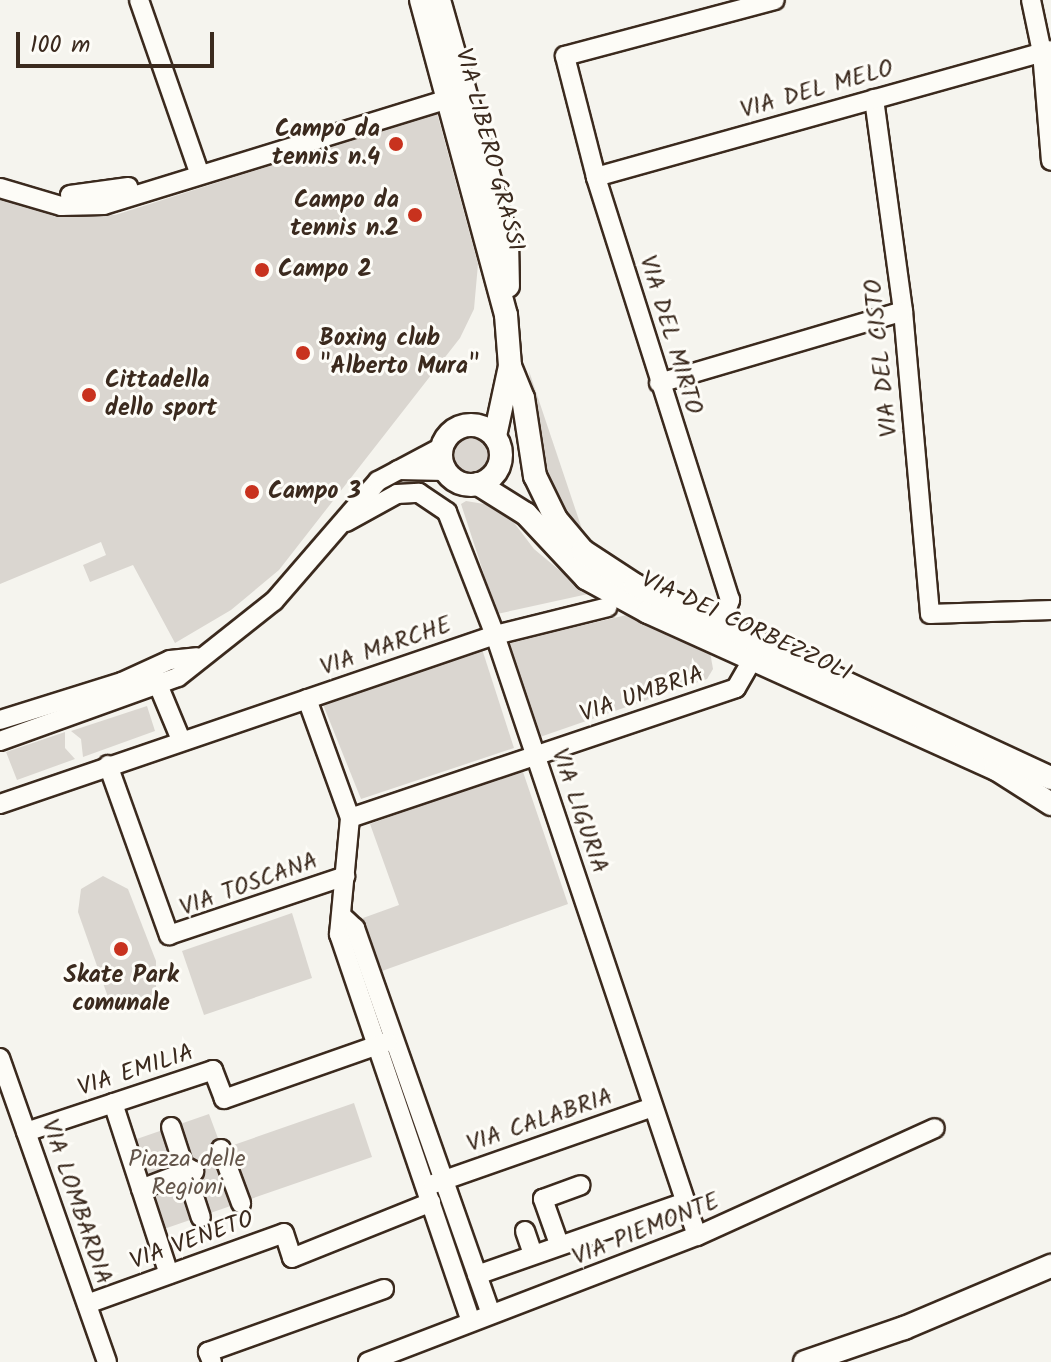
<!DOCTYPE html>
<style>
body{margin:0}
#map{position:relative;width:1051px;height:1362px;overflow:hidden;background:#f5f4ee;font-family:Kalam,sans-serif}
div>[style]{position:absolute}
.green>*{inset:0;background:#dad6d0}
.round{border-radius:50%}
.roads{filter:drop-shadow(2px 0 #3b2a1e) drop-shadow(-2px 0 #3b2a1e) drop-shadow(0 2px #3b2a1e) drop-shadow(0 -2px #3b2a1e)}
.minor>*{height:18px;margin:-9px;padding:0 9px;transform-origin:9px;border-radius:9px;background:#fdfcf7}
.major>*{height:22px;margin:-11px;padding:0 11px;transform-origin:11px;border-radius:11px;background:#fdfcf7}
.major>.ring{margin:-11px;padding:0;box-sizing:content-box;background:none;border:22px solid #fdfcf7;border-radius:50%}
.dots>*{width:22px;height:22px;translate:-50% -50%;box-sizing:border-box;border:4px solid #fdfcf7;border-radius:50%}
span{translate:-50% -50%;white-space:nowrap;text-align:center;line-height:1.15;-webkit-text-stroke:6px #fdfcf7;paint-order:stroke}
.street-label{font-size:24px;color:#3b2a1e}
.poi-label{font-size:24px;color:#3b2a1e;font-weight:700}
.right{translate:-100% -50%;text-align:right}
.left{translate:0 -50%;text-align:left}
.park-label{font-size:24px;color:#63554a}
.scale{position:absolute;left:16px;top:32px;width:198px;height:36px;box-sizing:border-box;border:4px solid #3b2a1e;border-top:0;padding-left:10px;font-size:24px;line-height:28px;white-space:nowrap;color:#3b2a1e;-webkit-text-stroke:6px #fdfcf7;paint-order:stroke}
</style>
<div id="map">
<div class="green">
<div style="clip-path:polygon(437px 113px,478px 264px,474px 309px,460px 338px,279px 570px,231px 610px,175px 643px,133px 565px,90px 582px,83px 565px,106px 555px,101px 542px,0 584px,0 197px,56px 217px,77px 210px,115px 215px)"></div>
<div style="clip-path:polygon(529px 371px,584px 535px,543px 481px)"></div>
<div class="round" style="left:454px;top:435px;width:40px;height:40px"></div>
<div style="clip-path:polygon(466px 501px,496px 506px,509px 516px,534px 549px,588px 594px,497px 614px,461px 504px)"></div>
<div style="clip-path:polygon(631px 614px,710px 652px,713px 669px,707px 679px,540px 737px,507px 643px)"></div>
<div style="clip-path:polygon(482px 649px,514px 748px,361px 799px,322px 702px)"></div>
<div style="clip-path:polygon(147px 706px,155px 731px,83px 757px,81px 739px,71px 731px)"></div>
<div style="clip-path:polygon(65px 732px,65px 748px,75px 759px,17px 780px,6px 752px)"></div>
<div style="clip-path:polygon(522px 769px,568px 904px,382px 971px,363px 918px,399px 905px,370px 824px)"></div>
<div style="clip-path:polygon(103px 876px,128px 889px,156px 961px,156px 994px,133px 1009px,118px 1008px,109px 1000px,78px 912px,81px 889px)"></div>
<div style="clip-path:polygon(292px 913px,312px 978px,204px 1015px,182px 951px)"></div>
<div style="clip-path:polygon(354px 1103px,372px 1157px,161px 1230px,131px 1141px,209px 1114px,222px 1149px)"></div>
</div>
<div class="roads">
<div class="minor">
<div style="left:139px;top:0;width:179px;rotate:70.8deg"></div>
<div style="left:1031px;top:0;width:53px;rotate:78.1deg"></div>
<div style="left:1042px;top:52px;width:109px;rotate:85.3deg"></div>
<div style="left:874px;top:99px;width:214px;rotate:82.2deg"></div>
<div style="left:903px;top:311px;width:304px;rotate:84.9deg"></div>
<div style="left:930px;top:614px;width:121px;rotate:-1.9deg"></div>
<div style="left:596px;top:177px;width:472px;rotate:-15.6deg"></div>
<div style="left:0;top:188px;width:64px;rotate:16.4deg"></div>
<div style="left:61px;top:206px;width:43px;rotate:-1.3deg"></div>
<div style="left:104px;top:205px;width:370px;rotate:-17.1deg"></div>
<div style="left:70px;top:195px;width:59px;rotate:-7.9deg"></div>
<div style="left:659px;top:383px;width:254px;rotate:-16.4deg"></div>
<div style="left:398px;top:470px;width:48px;rotate:1.2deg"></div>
<div style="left:346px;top:522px;width:58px;rotate:-28.8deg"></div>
<div style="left:397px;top:494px;width:22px;rotate:-3deg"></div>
<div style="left:419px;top:493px;width:34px;rotate:34deg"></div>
<div style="left:447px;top:512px;width:132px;rotate:68.7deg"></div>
<div style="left:495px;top:635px;width:634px;rotate:71.42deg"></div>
<div style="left:721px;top:625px;width:27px;rotate:-70deg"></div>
<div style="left:730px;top:600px;width:444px;rotate:-107.6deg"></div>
<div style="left:596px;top:177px;width:125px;rotate:-104.4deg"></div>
<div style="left:565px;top:56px;width:217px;rotate:-14.9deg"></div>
<div style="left:154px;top:675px;width:70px;rotate:67.4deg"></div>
<div style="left:307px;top:699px;width:127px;rotate:70.1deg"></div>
<div style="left:350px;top:818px;width:117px;rotate:95.4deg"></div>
<div style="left:339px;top:934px;width:409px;rotate:71.2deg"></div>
<div style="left:0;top:720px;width:128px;rotate:-17.3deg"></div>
<div style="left:122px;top:682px;width:53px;rotate:-24.6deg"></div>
<div style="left:170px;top:660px;width:27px;rotate:-6deg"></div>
<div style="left:0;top:741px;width:189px;rotate:-19.8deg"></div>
<div style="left:178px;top:677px;width:122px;rotate:-38.4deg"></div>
<div style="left:274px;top:601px;width:159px;rotate:-49.1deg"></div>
<div style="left:378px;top:481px;width:72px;rotate:-28deg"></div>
<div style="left:108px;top:765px;width:181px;rotate:70.3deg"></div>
<div style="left:169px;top:935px;width:186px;rotate:-18.5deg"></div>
<div style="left:0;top:804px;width:523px;rotate:-18.85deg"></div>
<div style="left:495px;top:635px;width:116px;rotate:-13.9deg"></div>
<div style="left:350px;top:818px;width:407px;rotate:-18.6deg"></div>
<div style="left:736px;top:688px;width:32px;rotate:-60deg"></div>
<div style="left:342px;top:916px;width:18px;rotate:43deg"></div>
<div style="left:355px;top:928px;width:409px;rotate:70.6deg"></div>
<div style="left:0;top:1058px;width:322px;rotate:70.6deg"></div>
<div style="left:113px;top:1103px;width:180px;rotate:71.9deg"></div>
<div style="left:171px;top:1127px;width:40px;rotate:72deg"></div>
<div style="left:26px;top:1132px;width:197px;rotate:-18.3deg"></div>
<div style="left:213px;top:1070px;width:31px;rotate:69deg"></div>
<div style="left:224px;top:1099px;width:173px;rotate:-19.3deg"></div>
<div style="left:221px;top:1149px;width:58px;rotate:69.7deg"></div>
<div style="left:189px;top:1181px;width:13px;rotate:-153deg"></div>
<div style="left:177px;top:1175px;width:12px;rotate:-59deg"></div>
<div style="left:183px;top:1165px;width:13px;rotate:29deg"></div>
<div style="left:194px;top:1171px;width:11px;rotate:117deg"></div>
<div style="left:189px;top:1181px;width:38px;rotate:72deg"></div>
<div style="left:433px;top:1184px;width:233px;rotate:-19.3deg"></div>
<div style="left:141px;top:1189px;width:39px;rotate:-21deg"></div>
<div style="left:525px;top:1231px;width:24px;rotate:71deg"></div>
<div style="left:559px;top:1244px;width:48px;rotate:-109.6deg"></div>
<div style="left:543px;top:1199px;width:40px;rotate:-20.2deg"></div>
<div style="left:477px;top:1275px;width:220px;rotate:-19.3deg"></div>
<div style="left:87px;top:1304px;width:209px;rotate:-19.8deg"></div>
<div style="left:284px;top:1233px;width:26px;rotate:72deg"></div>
<div style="left:292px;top:1258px;width:150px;rotate:-21.9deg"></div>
<div style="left:212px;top:1362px;width:11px;rotate:-112deg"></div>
<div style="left:208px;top:1352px;width:187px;rotate:-19.7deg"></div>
<div style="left:368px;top:1362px;width:352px;rotate:-21deg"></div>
<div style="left:697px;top:1236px;width:261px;rotate:-24.4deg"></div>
</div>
<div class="major">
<div style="left:421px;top:0;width:326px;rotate:74.9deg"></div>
<div style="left:506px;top:315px;width:51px;rotate:85.5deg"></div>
<div style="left:510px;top:366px;width:72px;rotate:102.1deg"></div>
<div style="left:439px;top:0;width:249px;rotate:74.2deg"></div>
<div style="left:507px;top:240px;width:46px;rotate:88.8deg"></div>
<div style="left:510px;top:366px;width:35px;rotate:68deg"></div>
<div style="left:523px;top:398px;width:79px;rotate:81.3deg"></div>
<div style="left:535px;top:476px;width:48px;rotate:64deg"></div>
<div style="left:556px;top:519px;width:40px;rotate:50deg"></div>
<div class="ring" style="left:441px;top:425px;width:38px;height:38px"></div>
<div style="left:478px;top:484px;width:57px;rotate:32deg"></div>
<div style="left:526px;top:514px;width:88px;rotate:46.8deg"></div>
<div style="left:586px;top:578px;width:71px;rotate:28.7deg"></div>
<div style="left:648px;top:612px;width:382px;rotate:24.3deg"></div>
<div style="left:996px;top:769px;width:65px;rotate:32.5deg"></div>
<div style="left:552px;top:539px;width:33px;rotate:21deg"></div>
<div style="left:583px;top:551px;width:62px;rotate:33.2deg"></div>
<div style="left:635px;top:585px;width:459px;rotate:24.9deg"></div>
<div style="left:805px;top:1362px;width:105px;rotate:-19deg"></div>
<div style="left:904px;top:1328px;width:160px;rotate:-22.9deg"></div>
</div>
</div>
<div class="dots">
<div style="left:396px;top:144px;background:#c8321e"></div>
<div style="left:415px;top:215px;background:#c8321e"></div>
<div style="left:262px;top:270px;background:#c8321e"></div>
<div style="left:303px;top:353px;background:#c8321e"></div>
<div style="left:89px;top:395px;background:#c8321e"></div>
<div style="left:252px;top:492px;background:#c8321e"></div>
<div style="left:121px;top:949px;background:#c8321e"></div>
</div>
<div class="street-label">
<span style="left:817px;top:90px;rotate:-16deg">VIA DEL MELO</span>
<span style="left:489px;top:150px;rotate:75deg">VIA LIBERO GRASSI</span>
<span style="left:670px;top:335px;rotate:73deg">VIA DEL MIRTO</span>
<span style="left:882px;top:358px;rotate:-96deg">VIA DEL CISTO</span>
<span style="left:746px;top:627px;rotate:25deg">VIA DEI CORBEZZOLI</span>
<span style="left:386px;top:647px;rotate:-19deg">VIA MARCHE</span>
<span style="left:642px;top:695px;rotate:-19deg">VIA UMBRIA</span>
<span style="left:579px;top:811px;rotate:71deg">VIA LIGURIA</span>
<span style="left:249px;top:885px;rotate:-20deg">VIA TOSCANA</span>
<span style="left:136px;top:1071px;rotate:-18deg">VIA EMILIA</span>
<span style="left:540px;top:1121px;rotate:-19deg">VIA CALABRIA</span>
<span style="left:76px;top:1202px;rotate:71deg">VIA LOMBARDIA</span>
<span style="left:646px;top:1230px;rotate:-22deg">VIA PIEMONTE</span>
<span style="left:192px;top:1241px;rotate:-20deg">VIA VENETO</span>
</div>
<div class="poi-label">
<span class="right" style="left:380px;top:144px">Campo da<br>tennis n.4</span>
<span class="right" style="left:399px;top:215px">Campo da<br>tennis n.2</span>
<span class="left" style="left:278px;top:270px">Campo 2</span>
<span class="left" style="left:319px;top:353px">Boxing club<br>"Alberto Mura"</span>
<span class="left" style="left:105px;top:395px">Cittadella<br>dello sport</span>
<span class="left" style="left:268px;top:492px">Campo 3</span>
<span style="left:121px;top:990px">Skate Park<br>comunale</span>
</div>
<div class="park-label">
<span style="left:187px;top:1174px">Piazza delle<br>Regioni</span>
</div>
<div class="scale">100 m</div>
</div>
